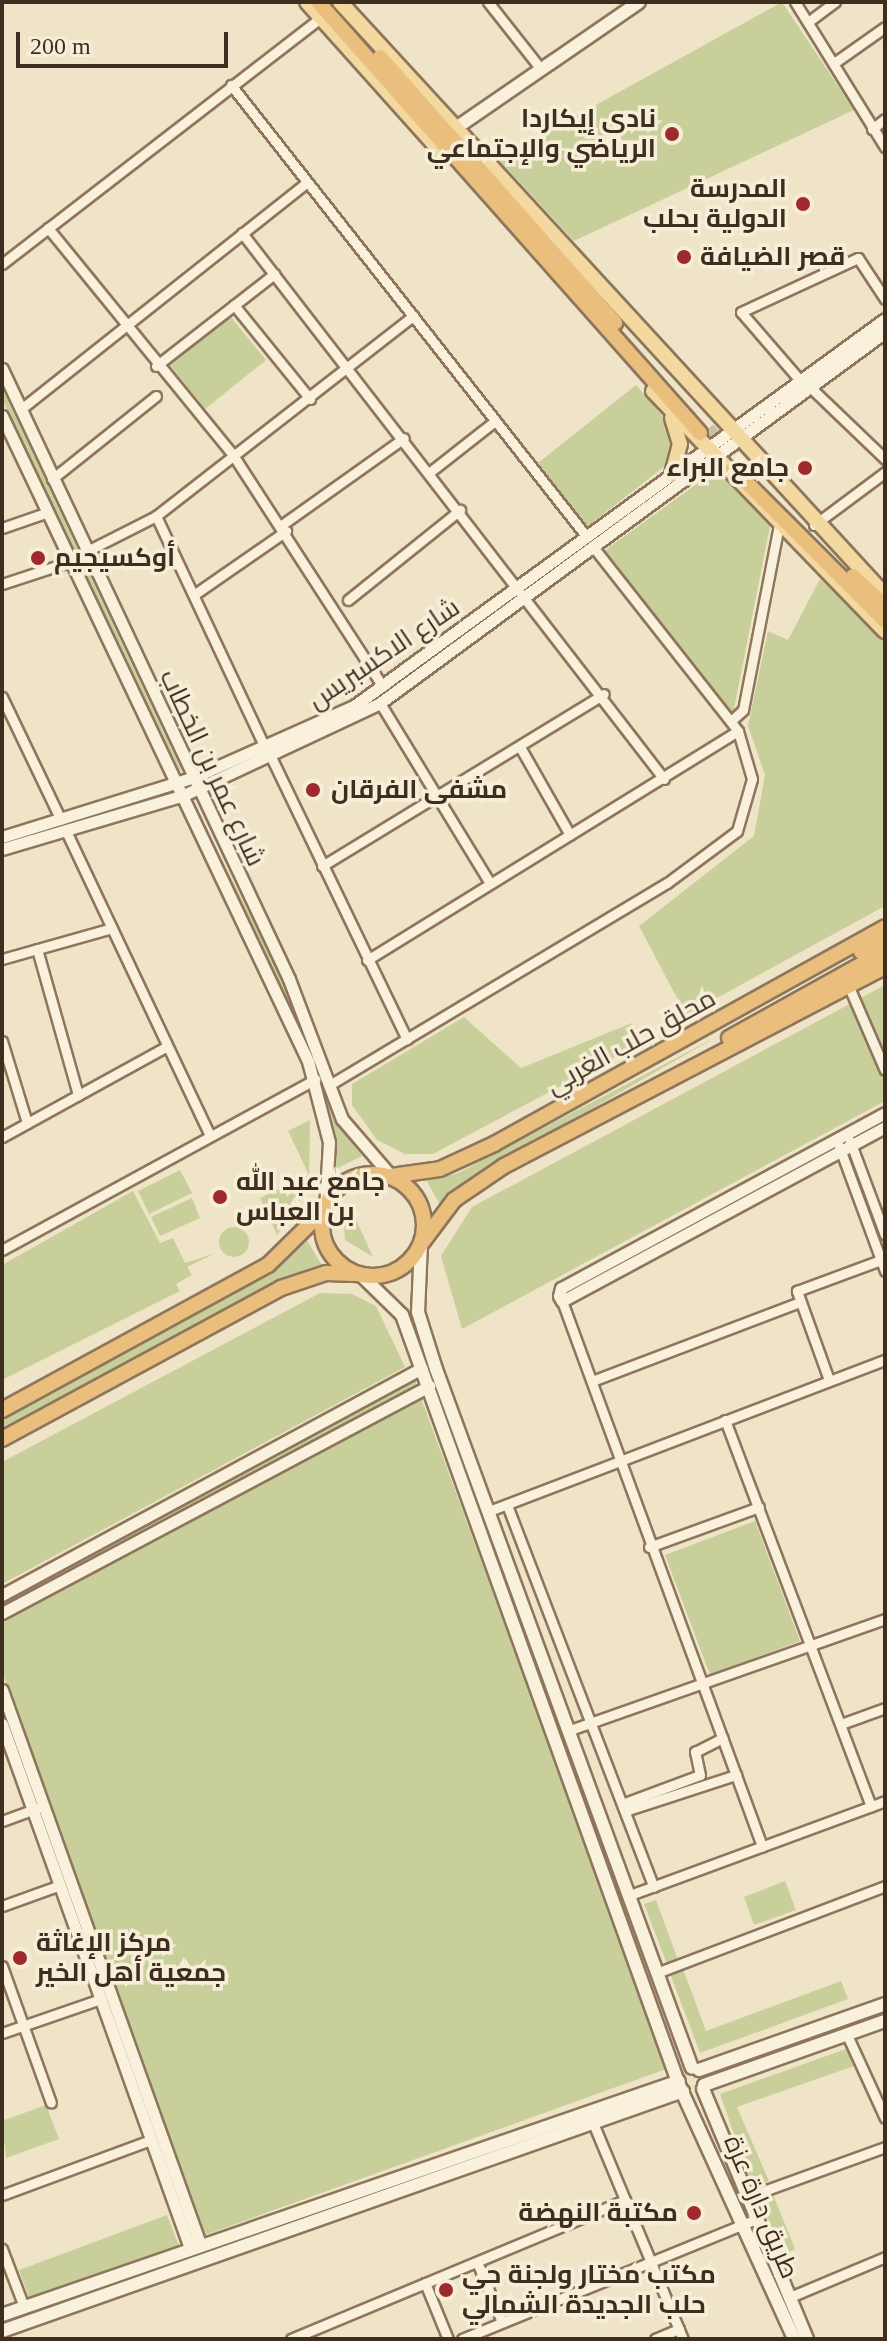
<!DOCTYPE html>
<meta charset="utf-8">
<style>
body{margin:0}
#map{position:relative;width:887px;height:2341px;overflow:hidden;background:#f0e4c8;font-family:"Times New Roman",Cairo,serif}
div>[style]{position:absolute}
.green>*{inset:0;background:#c9cf9b}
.round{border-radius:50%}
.trunk-tunnel>*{height:14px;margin-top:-7px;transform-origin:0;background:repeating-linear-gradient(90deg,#ccc0a6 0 14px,transparent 0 21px)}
.roads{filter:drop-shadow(2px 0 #8d765c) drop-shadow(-2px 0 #8d765c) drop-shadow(0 2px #8d765c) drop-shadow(0 -2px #8d765c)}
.minor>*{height:9px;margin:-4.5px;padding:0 4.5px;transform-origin:4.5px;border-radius:4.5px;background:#faf1dc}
.tertiary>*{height:11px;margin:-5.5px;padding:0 5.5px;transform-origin:5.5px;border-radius:5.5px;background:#faf1dc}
.secondary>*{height:12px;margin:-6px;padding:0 6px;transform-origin:6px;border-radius:6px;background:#faf1dc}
.primary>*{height:14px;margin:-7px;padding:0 7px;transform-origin:7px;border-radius:7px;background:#f3d9a0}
.trunk>*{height:14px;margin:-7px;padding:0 7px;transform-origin:7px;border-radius:7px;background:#eabe7c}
.trunk>.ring{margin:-7px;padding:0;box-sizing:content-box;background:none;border:14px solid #eabe7c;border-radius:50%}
.dots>*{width:22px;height:22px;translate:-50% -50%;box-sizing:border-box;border:4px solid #f7eed8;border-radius:50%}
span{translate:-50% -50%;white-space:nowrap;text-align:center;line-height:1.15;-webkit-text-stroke:7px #f7eed8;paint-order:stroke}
.poi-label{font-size:26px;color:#3d2e20;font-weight:700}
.right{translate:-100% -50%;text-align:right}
.left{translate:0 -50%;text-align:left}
.street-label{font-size:26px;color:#3d2e20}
.frame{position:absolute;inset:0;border:4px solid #3d2e20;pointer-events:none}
.scale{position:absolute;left:16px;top:32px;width:212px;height:36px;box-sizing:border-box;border:4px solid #3d2e20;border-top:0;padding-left:10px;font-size:24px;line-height:28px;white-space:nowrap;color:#3d2e20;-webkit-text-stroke:6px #f7eed8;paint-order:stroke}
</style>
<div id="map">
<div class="green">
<div style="clip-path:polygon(782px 2px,854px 110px,574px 241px,498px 159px)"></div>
<div style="clip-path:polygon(230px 316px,266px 360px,205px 409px,170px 365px)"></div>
<div style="clip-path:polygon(636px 385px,674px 429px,670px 462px,587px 527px,538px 463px)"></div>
<div style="clip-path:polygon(2px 388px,181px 769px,180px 771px,2px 399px)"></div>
<div style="clip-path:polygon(716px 470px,770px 526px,733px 714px,604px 551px)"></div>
<div style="clip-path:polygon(820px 579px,885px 637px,885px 906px,686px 1015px,639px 926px,754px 836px,765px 775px,748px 726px,768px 631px,788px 640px)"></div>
<div style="clip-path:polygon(198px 812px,280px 975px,337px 1121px,362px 1156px,336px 1169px,324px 1091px)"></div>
<div style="clip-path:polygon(885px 985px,885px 1101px,462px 1329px,441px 1256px,472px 1207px)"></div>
<div style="clip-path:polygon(464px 1017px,521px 1068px,632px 1023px,643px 1042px,433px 1154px,405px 1154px,377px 1140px,352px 1105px,352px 1084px)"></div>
<div style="clip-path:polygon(718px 1036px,477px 1175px,442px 1208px,426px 1180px,456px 1174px)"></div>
<div style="clip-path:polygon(310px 1120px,309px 1188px,277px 1235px,260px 1198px,309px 1175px,288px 1131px)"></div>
<div style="clip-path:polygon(180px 1170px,192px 1193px,149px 1214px,138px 1191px)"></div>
<div style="clip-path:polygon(133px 1191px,160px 1243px,173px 1238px,185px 1263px,216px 1253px,187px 1267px,192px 1275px,176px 1284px,180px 1291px,2px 1380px,2px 1265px)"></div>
<div style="clip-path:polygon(192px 1198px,200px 1218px,160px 1236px,151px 1217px)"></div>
<div style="clip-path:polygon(343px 1211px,354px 1215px,373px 1257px,345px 1240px)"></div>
<div class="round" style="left:219px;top:1227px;width:30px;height:30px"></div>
<div style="clip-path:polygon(307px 1240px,324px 1269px,215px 1315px,2px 1430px,2px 1418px,270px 1273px)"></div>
<div style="clip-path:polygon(320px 1293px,352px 1294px,376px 1306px,405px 1367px,2px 1584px,2px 1462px)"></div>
<div style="clip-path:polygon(417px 1379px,415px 1387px,2px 1607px,2px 1601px)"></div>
<div style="clip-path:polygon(421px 1398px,669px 2068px,205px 2235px,2px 1671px,2px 1622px)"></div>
<div style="clip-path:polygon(755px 1521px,800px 1641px,710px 1675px,665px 1555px)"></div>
<div style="clip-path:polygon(785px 1881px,796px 1910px,754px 1925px,744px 1897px)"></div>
<div style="clip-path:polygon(656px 1900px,678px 1960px,667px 1964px,644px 1904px)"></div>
<div style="clip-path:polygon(682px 1966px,706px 2031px,841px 1981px,848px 1999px,700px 2053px,669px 1971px)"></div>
<div style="clip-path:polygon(885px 2010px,885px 2015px,719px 2073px,720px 2069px)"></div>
<div style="clip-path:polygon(846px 2049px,854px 2066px,737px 2107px,769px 2181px,753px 2188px,720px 2094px)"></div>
<div style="clip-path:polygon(46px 2105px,59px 2139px,6px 2158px,2px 2121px)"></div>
<div style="clip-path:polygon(772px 2192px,795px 2249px,783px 2255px,758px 2198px)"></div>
<div style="clip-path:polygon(167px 2215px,179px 2246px,29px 2297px,19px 2270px)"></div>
</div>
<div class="trunk-tunnel">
<div style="left:708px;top:429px;width:45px;rotate:47.7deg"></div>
</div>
<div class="roads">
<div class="minor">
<div style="left:488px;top:2px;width:85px;rotate:51.7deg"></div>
<div style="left:795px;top:2px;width:171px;rotate:58.2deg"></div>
<div style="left:808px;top:22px;width:34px;rotate:-37deg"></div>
<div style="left:834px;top:63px;width:62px;rotate:-35.2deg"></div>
<div style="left:231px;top:85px;width:575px;rotate:51.78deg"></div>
<div style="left:872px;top:129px;width:16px;rotate:-38deg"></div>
<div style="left:48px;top:228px;width:293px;rotate:50.8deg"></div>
<div style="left:233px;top:455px;width:276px;rotate:57.1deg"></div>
<div style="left:242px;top:233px;width:690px;rotate:52.3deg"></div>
<div style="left:2px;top:264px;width:402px;rotate:-37.7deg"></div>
<div style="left:234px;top:305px;width:121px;rotate:51deg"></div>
<div style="left:156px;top:366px;width:150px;rotate:-37.9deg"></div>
<div style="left:798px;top:378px;width:87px;rotate:-130.8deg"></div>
<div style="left:741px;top:312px;width:129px;rotate:-24.8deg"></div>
<div style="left:858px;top:258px;width:49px;rotate:56.6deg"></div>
<div style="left:810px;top:387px;width:104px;rotate:43.8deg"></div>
<div style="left:21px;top:409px;width:365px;rotate:-38.4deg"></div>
<div style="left:430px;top:472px;width:83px;rotate:-38.1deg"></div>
<div style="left:52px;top:479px;width:133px;rotate:-38.6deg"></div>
<div style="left:156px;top:516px;width:259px;rotate:64.8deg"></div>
<div style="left:283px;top:524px;width:148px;rotate:-35.4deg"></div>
<div style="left:814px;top:525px;width:89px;rotate:-36.7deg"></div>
<div style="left:2px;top:528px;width:49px;rotate:-19.2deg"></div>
<div style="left:87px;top:551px;width:77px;rotate:-26.9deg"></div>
<div style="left:156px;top:516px;width:326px;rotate:-37.9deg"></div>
<div style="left:2px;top:584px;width:74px;rotate:-18.2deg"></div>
<div style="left:195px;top:594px;width:111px;rotate:-34.7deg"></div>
<div style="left:348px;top:600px;width:144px;rotate:-38.8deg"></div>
<div style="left:2px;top:697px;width:136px;rotate:64.4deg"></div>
<div style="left:380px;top:703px;width:211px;rotate:58.6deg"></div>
<div style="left:731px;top:721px;width:16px;rotate:-43deg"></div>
<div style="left:743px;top:710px;width:188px;rotate:-79deg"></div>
<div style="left:520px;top:747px;width:101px;rotate:60.4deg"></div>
<div style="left:272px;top:759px;width:311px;rotate:64.3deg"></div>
<div style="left:66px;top:831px;width:337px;rotate:64.7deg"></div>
<div style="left:322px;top:866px;width:330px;rotate:-31.4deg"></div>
<div style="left:37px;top:949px;width:152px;rotate:74.3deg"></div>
<div style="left:2px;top:959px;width:114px;rotate:-15.7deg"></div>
<div style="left:367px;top:960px;width:436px;rotate:-31.7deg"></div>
<div style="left:849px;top:987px;width:90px;rotate:66.6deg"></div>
<div style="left:2px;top:1041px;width:86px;rotate:73deg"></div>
<div style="left:331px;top:1084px;width:392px;rotate:-30.9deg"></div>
<div style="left:667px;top:883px;width:87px;rotate:-36.6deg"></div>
<div style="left:737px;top:831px;width:54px;rotate:-73.9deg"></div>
<div style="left:752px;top:779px;width:50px;rotate:-106.3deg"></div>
<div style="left:738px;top:731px;width:234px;rotate:-128.2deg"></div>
<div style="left:2px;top:1137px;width:187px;rotate:-28.8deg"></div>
<div style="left:850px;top:1141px;width:100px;rotate:69.6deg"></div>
<div style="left:839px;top:1146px;width:133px;rotate:69.8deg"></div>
<div style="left:2px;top:1250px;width:357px;rotate:-28.6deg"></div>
<div style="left:562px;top:1301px;width:581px;rotate:69.85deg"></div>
<div style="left:829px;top:1380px;width:95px;rotate:-109.8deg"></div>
<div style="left:797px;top:1291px;width:90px;rotate:-20.3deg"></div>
<div style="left:592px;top:1381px;width:222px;rotate:-20.8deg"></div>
<div style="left:725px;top:1420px;width:413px;rotate:69.3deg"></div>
<div style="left:507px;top:1505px;width:409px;rotate:69deg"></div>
<div style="left:489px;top:1511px;width:424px;rotate:-20.9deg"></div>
<div style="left:649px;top:1547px;width:117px;rotate:-20deg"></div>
<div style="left:841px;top:1724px;width:47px;rotate:-20deg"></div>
<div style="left:570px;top:1730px;width:334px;rotate:-19.4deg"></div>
<div style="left:622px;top:1804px;width:83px;rotate:-20.4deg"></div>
<div style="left:700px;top:1775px;width:24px;rotate:-102deg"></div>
<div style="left:695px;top:1752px;width:31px;rotate:-27deg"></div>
<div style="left:625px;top:1811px;width:117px;rotate:-18deg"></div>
<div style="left:2px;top:1821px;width:37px;rotate:-20deg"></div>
<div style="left:630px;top:1895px;width:272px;rotate:-20.2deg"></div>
<div style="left:2px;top:1906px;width:62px;rotate:-19.9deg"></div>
<div style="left:2px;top:1966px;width:145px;rotate:70.3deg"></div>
<div style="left:659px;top:1972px;width:242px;rotate:-20.8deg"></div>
<div style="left:2px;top:2033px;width:105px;rotate:-19deg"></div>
<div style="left:847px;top:2035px;width:91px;rotate:65.4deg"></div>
<div style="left:593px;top:2123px;width:234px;rotate:67.4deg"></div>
<div style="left:2px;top:2195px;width:159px;rotate:-20.3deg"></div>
<div style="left:747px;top:2197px;width:147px;rotate:-19.9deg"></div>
<div style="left:2px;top:2249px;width:62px;rotate:69.2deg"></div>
<div style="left:477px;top:2262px;width:65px;rotate:67.4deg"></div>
<div style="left:425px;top:2283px;width:61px;rotate:67.7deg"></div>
<div style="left:790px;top:2297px;width:103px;rotate:-22.8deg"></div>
<div style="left:291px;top:2339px;width:362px;rotate:-22.6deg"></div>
<div style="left:462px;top:2339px;width:318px;rotate:-22.2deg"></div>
<div style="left:655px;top:2339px;width:26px;rotate:-23deg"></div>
</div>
<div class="tertiary">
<div style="left:2px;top:369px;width:674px;rotate:64.8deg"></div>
<div style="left:289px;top:979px;width:150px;rotate:69.3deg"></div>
<div style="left:342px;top:1119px;width:75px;rotate:49.3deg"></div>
<div style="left:2px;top:416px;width:714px;rotate:64.62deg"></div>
<div style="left:308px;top:1061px;width:84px;rotate:75.5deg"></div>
<div style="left:329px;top:1142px;width:67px;rotate:93.4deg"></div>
<div style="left:2px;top:837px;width:199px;rotate:-17.3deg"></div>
<div style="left:192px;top:778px;width:177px;rotate:-24deg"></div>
<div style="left:354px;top:706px;width:657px;rotate:-36.09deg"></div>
<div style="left:2px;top:849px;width:190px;rotate:-16.5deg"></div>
<div style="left:184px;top:795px;width:217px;rotate:-25.1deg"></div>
<div style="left:380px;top:703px;width:627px;rotate:-36.3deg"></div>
<div style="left:885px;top:1113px;width:368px;rotate:151.6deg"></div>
<div style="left:561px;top:1288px;width:8px;rotate:104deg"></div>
<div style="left:559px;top:1296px;width:6px;rotate:59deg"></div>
<div style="left:562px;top:1301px;width:367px;rotate:-28.3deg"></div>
<div style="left:2px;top:1595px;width:477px;rotate:-28.4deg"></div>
<div style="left:2px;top:1613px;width:484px;rotate:-28deg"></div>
<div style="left:2px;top:1690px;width:588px;rotate:70.33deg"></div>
<div style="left:2px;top:1724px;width:557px;rotate:70.26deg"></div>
</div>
<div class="secondary">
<div style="left:456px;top:128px;width:222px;rotate:-34.5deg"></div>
<div style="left:421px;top:1244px;width:68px;rotate:92.5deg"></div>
<div style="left:418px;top:1312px;width:60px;rotate:72.5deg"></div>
<div style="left:436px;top:1369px;width:744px;rotate:69.89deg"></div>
<div style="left:360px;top:1274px;width:59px;rotate:44.3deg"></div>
<div style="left:402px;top:1315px;width:818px;rotate:70.21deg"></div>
<div style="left:679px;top:2085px;width:279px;rotate:65.6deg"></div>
<div style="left:699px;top:2070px;width:197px;rotate:-19.5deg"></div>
<div style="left:704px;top:2085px;width:192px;rotate:-19.5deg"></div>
<div style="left:703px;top:2089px;width:271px;rotate:67.4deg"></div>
<div style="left:2px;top:2315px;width:716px;rotate:-19.07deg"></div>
<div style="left:2px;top:2331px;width:722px;rotate:-19.41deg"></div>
</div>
<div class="primary">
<div style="left:307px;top:2px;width:200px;rotate:48.2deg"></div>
<div style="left:340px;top:2px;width:805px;rotate:47.42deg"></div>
<div style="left:653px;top:391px;width:334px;rotate:46deg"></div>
<div style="left:672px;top:418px;width:27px;rotate:73deg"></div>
<div style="left:680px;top:444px;width:31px;rotate:105deg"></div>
</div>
<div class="trunk">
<div style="left:318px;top:2px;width:576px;rotate:48.45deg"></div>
<div style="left:380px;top:57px;width:355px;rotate:48.5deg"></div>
<div style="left:733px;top:469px;width:215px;rotate:45deg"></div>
<div style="left:853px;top:576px;width:44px;rotate:43.2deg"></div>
<div style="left:861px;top:952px;width:27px;rotate:-28deg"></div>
<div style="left:729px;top:1038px;width:179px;rotate:-29.1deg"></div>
<div class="ring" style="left:322px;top:1174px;width:88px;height:88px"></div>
<div style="left:391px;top:1176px;width:49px;rotate:-8.1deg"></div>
<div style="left:440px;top:1169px;width:60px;rotate:-24.8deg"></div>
<div style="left:494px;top:1144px;width:447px;rotate:-29deg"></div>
<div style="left:421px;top:1244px;width:55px;rotate:-53.1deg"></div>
<div style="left:454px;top:1200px;width:60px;rotate:-34.2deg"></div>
<div style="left:504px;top:1166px;width:430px;rotate:-27.6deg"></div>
<div style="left:2px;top:1410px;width:303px;rotate:-28.6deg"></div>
<div style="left:268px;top:1265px;width:80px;rotate:-44.5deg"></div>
<div style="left:2px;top:1439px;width:317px;rotate:-28.4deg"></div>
<div style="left:281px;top:1288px;width:47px;rotate:-18.4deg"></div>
<div style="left:326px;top:1273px;width:34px;rotate:2deg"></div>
</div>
</div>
<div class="dots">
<div style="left:672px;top:134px;background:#9e2a2b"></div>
<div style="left:803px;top:204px;background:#9e2a2b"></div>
<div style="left:684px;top:257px;background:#9e2a2b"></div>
<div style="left:805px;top:468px;background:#9e2a2b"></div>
<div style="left:38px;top:558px;background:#9e2a2b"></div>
<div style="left:313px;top:790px;background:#9e2a2b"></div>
<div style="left:220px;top:1197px;background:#9e2a2b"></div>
<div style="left:20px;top:1958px;background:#9e2a2b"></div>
<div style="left:694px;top:2213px;background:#9e2a2b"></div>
<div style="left:446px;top:2290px;background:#9e2a2b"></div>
</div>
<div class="poi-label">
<span class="right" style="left:656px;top:134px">نادي إيكاردا<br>الرياضي والإجتماعي</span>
<span class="right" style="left:787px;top:204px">المدرسة<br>الدولية بحلب</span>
<span class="left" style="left:700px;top:257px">قصر الضيافة</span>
<span class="right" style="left:789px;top:468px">جامع البراء</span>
<span class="left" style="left:54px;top:558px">أوكسيجيم</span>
<span class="left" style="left:331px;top:790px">مشفى الفرقان</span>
<span class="left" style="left:236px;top:1197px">جامع عبد الله<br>بن العباس</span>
<span class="left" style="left:36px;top:1958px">مركز الإغاثة<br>جمعية أهل الخير</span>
<span class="right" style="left:678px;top:2213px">مكتبة النهضة</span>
<span class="left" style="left:462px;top:2290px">مكتب مختار ولجنة حي<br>حلب الجديدة الشمالي</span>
</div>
<div class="street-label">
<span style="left:384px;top:654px;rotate:-34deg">شارع الاكسبريس</span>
<span style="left:212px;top:768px;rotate:65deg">شارع عمر بن الخطاب</span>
<span style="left:631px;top:1042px;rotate:-29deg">محلق حلب الغربي</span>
<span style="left:761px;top:2207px;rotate:67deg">طريق دارة عزة</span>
</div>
<div class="frame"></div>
<div class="scale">200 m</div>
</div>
